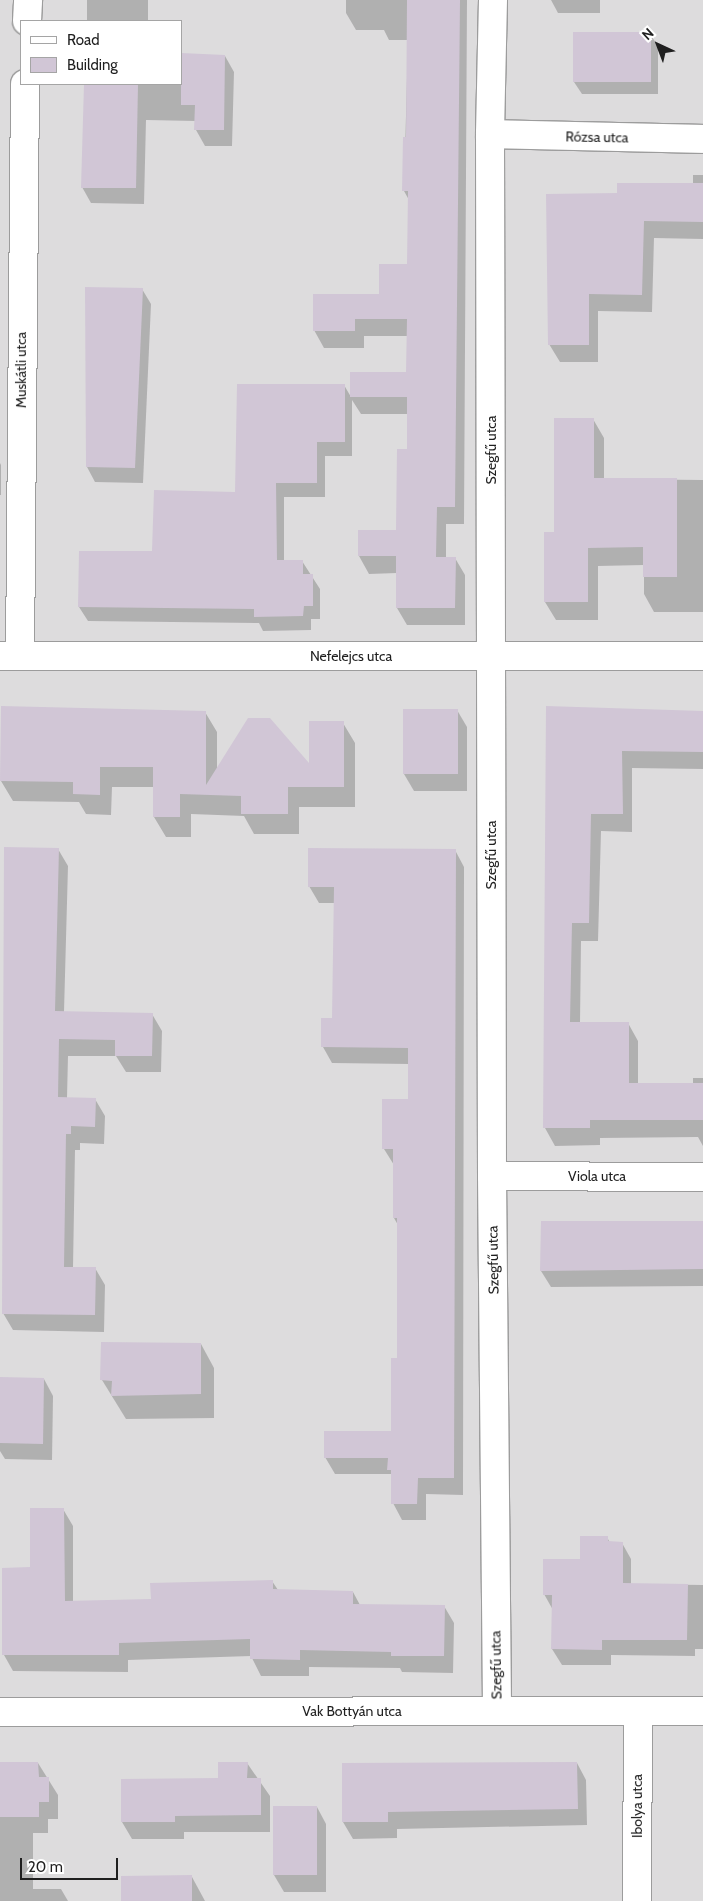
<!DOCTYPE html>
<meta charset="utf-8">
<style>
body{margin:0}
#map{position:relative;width:703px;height:1901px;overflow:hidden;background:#efe6f0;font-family:Cabin,sans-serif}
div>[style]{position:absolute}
.residential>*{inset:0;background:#dddcdd}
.shadow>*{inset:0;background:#0003}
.building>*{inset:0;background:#d1c6d6}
.roads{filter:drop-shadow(1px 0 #9c9c9c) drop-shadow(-1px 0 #9c9c9c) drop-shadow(0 1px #9c9c9c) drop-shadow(0 -1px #9c9c9c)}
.minor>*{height:28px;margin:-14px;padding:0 14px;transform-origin:14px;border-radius:14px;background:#fff}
span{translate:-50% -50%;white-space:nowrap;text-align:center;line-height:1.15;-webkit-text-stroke:4px #fff;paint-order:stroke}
.street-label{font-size:14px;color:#1f1f1f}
.legend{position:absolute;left:20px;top:20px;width:162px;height:65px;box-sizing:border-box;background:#fff;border:1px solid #a5a5a5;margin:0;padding:6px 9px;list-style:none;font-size:15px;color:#1f1f1f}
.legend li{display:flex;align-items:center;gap:10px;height:25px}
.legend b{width:25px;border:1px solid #a5a5a5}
.north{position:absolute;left:633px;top:20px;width:50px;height:50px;-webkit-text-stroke:4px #fff;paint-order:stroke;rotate:317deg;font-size:14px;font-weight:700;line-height:20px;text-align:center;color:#1f1f1f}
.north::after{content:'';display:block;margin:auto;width:18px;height:22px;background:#1f1f1f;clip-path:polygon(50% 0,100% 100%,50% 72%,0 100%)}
.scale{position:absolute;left:20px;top:1858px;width:98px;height:22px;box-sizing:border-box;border:2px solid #1f1f1f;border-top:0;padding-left:6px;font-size:15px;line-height:18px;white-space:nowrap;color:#1f1f1f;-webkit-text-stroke:4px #fff;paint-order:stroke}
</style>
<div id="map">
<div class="residential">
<div style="clip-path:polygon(evenodd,0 0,703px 0,703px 1901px,0 1901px,0 0,21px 21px,181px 21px,181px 84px,21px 84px,21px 21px)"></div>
</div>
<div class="shadow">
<div style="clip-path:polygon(87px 0,148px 0,148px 21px,87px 21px)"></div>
<div style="clip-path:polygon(346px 0,467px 0,464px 524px,446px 524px,446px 558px,455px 558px,465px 575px,465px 625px,407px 625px,397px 608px,397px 573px,369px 574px,359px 556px,359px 531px,398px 531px,408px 450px,409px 414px,361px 414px,352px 400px,352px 456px,325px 456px,325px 497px,284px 497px,284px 561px,302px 561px,320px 589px,320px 619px,311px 619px,311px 630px,263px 631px,259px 623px,88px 621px,79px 607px,236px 493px,344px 385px,351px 397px,408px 374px,408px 336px,364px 336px,364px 348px,324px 348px,314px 330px,380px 295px,408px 265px,409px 200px,404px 191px,408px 40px,389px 40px,384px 30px,356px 30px,346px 13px)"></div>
<div style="clip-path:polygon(551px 0,600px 0,600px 13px,558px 13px)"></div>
<div style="clip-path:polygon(650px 34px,658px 46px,658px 94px,582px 94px,574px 82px)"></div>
<div style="clip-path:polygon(225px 56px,234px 72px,232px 146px,205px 146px,196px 130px,196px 121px,146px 120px,144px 204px,91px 203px,82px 187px,85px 84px,181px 84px)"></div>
<div style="clip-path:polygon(693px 175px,703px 175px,703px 239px,654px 238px,652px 312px,598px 311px,598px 362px,560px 362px,549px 344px,618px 195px,693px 184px)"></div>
<div style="clip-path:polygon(142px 289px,151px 304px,143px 483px,95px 482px,87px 467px)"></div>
<div style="clip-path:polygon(593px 419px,604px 438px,604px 479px,703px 480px,703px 612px,654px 612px,644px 594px,644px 565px,598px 566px,598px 620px,556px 620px,545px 602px,555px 534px)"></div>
<div style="clip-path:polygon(0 463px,1px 465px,1px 495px,0 495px)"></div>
<div style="clip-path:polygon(547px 707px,703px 713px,703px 769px,632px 768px,632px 832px,601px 831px,598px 941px,581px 941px,580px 1024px,628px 1023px,638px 1041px,638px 1084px,693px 1084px,693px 1078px,703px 1078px,703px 1146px,698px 1137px,600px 1138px,600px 1145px,555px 1146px,545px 1128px)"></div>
<div style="clip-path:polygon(405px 710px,457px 710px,467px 727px,467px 791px,414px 791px,404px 774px)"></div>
<div style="clip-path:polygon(205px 712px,217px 732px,217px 770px,310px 766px,343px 723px,355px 743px,355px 807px,299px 807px,299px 834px,254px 834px,244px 816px,191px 814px,191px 837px,166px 837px,154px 817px,154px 787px,112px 787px,111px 815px,86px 814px,79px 802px,13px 801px,1px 781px)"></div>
<div style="clip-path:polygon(58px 849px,68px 866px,64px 1012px,152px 1014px,162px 1031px,161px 1072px,126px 1072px,116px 1056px,68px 1056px,67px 1098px,95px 1099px,105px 1116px,104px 1144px,80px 1143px,80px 1150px,75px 1150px,73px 1268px,95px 1268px,105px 1285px,104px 1332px,13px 1330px,3px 1313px)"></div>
<div style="clip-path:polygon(455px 850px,464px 867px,463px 1495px,426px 1494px,426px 1520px,402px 1520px,393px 1503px,391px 1474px,335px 1474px,325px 1457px,392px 1432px,398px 1360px,398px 1225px,394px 1218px,394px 1165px,384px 1149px,409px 1100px,409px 1064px,332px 1063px,323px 1047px,333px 1020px,335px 903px,319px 903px,309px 886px)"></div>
<div style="clip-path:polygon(703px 1223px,703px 1286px,551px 1287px,541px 1271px)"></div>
<div style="clip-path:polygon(201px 1344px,214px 1368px,214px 1418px,126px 1419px,102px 1380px)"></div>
<div style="clip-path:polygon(0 1379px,44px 1379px,53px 1396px,52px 1460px,5px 1459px,0 1451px)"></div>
<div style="clip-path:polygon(63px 1509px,73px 1526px,73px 1602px,152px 1601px,272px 1581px,278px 1590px,353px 1592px,360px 1605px,444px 1606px,454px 1623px,453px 1673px,402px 1672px,400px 1668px,309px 1667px,309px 1676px,261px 1676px,251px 1656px,128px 1660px,128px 1672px,13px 1671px,4px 1655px,31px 1569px)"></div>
<div style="clip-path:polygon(607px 1537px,610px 1543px,622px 1543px,631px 1559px,631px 1584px,703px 1585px,703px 1649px,695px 1649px,695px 1656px,611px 1655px,611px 1665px,562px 1665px,552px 1649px,553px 1610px,544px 1594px)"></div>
<div style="clip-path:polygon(0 1763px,38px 1763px,58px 1795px,58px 1819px,48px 1819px,48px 1833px,33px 1833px,33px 1889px,61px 1889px,68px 1901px,0 1901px)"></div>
<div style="clip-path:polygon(247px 1763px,270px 1796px,270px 1832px,184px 1832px,184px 1839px,132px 1839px,122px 1822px,122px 1780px,219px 1779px)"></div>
<div style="clip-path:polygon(577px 1763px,586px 1780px,587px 1825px,397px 1829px,397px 1838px,353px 1839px,343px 1822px)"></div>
<div style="clip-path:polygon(274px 1807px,317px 1807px,326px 1824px,326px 1892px,284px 1892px,274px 1875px)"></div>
<div style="clip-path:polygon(192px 1877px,205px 1901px,122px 1901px)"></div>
</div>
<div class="building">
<div style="clip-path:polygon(407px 0,460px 0,455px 507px,437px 507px,436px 557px,456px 557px,455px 608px,396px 608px,396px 556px,358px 556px,358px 530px,396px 530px,397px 449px,407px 449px,407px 397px,350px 397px,350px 372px,406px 372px,407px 319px,355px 319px,355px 331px,313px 331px,313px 294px,379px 294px,379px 264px,407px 264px,408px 191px,402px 191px,403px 137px,406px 137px)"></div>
<div style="clip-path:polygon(573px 32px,651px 32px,651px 82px,573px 82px)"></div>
<div style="clip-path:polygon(181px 53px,225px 55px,224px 130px,194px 130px,195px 105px,181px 105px)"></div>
<div style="clip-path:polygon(84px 84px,138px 84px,136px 188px,81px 188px)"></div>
<div style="clip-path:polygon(617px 183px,703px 183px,703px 222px,644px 221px,642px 295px,589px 294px,589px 345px,548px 345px,546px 194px,617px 193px)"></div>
<div style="clip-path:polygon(85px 287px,143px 288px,135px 468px,86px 467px)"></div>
<div style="clip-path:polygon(237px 384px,345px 384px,345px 442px,317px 442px,317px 483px,276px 483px,277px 560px,303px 560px,303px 574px,313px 574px,313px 606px,304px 606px,303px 616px,254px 617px,254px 609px,78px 607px,79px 551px,152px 551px,154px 490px,235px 492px)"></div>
<div style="clip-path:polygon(554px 418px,594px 418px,594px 478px,677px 478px,677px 577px,643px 577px,643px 547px,588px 548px,588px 602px,544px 602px,544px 532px,554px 532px)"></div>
<div style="clip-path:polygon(1px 706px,206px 711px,206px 785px,248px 718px,270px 718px,309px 763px,309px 721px,344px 721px,344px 787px,288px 787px,288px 814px,241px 814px,241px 796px,180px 794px,180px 817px,153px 817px,153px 767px,100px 767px,100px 795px,73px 794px,73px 782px,0 781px)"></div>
<div style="clip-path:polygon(546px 706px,703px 711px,703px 752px,622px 751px,623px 814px,591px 814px,589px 923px,572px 923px,570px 1022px,629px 1022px,629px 1083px,703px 1083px,703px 1120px,590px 1120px,590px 1128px,543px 1128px)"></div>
<div style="clip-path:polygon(403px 709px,458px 709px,458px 774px,403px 774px)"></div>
<div style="clip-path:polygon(4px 847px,59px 848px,55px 1011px,153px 1013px,152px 1056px,115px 1056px,115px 1040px,59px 1039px,58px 1097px,96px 1098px,95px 1127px,71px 1126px,71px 1134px,66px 1134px,64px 1267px,96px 1267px,95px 1315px,2px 1314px)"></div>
<div style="clip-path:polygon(308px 848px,456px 849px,454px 1478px,418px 1478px,417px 1504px,391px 1504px,391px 1470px,387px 1470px,388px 1458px,324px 1458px,324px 1431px,391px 1431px,391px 1358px,397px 1358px,397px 1218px,393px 1218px,393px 1149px,382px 1149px,382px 1099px,408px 1099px,408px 1048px,321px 1047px,321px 1018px,332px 1018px,334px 887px,308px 887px)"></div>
<div style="clip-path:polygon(541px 1221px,703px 1221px,703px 1269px,540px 1271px)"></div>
<div style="clip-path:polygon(101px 1342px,201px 1343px,201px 1394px,111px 1396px,112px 1381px,100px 1380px)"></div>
<div style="clip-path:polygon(0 1377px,44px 1378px,43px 1444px,0 1443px)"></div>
<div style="clip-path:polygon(30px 1508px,64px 1508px,65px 1601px,151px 1599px,150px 1583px,273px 1580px,273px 1589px,353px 1591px,353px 1604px,445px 1605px,444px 1656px,391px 1656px,391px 1652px,300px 1650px,300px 1660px,250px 1659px,250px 1639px,119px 1643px,119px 1655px,2px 1655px,2px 1568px,30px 1567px)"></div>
<div style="clip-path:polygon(580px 1536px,608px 1536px,608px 1541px,623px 1542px,623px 1583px,688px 1584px,687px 1640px,602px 1640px,602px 1650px,551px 1649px,552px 1595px,543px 1595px,543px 1559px,580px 1559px)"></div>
<div style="clip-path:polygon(0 1762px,38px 1762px,39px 1777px,49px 1777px,49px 1802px,39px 1802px,39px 1817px,0 1817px)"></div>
<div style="clip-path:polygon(218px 1762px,248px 1762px,247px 1778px,261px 1778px,261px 1815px,175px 1816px,175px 1822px,121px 1822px,121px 1779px,218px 1778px)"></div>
<div style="clip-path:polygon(577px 1762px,578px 1809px,388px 1812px,388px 1822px,342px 1822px,342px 1763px)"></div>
<div style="clip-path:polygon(273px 1806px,317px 1806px,317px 1875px,273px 1875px)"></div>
<div style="clip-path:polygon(192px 1875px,192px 1901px,121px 1901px,121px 1876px)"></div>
</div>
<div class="roads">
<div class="minor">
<div style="left:493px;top:0;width:134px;rotate:91.3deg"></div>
<div style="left:490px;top:134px;width:1042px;rotate:89.89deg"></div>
<div style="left:492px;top:1176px;width:535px;rotate:89.46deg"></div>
<div style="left:27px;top:21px;width:21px;rotate:-87deg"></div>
<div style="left:490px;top:134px;width:213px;rotate:1.3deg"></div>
<div style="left:0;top:656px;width:703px"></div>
<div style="left:20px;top:656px;width:572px;rotate:-89.5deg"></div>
<div style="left:492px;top:1176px;width:211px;rotate:0.3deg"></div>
<div style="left:0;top:1712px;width:703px;rotate:-0.08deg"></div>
<div style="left:637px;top:1901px;width:190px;rotate:-89.7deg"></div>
</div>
</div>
<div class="street-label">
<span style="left:597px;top:137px;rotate:1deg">Rózsa utca</span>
<span style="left:21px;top:370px;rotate:-90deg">Muskátli utca</span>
<span style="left:491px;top:450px;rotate:-90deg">Szegfű utca</span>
<span style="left:351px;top:656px">Nefelejcs utca</span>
<span style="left:491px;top:855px;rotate:-90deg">Szegfű utca</span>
<span style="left:597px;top:1176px">Viola utca</span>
<span style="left:493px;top:1260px;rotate:-91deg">Szegfű utca</span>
<span style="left:496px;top:1665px;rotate:-91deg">Szegfű utca</span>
<span style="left:352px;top:1711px">Vak Bottyán utca</span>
<span style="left:637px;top:1806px;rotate:-90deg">Ibolya utca</span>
</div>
<ul class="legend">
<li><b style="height:6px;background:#fff"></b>Road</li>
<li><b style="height:14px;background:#d1c6d6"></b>Building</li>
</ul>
<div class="north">N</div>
<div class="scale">20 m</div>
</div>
